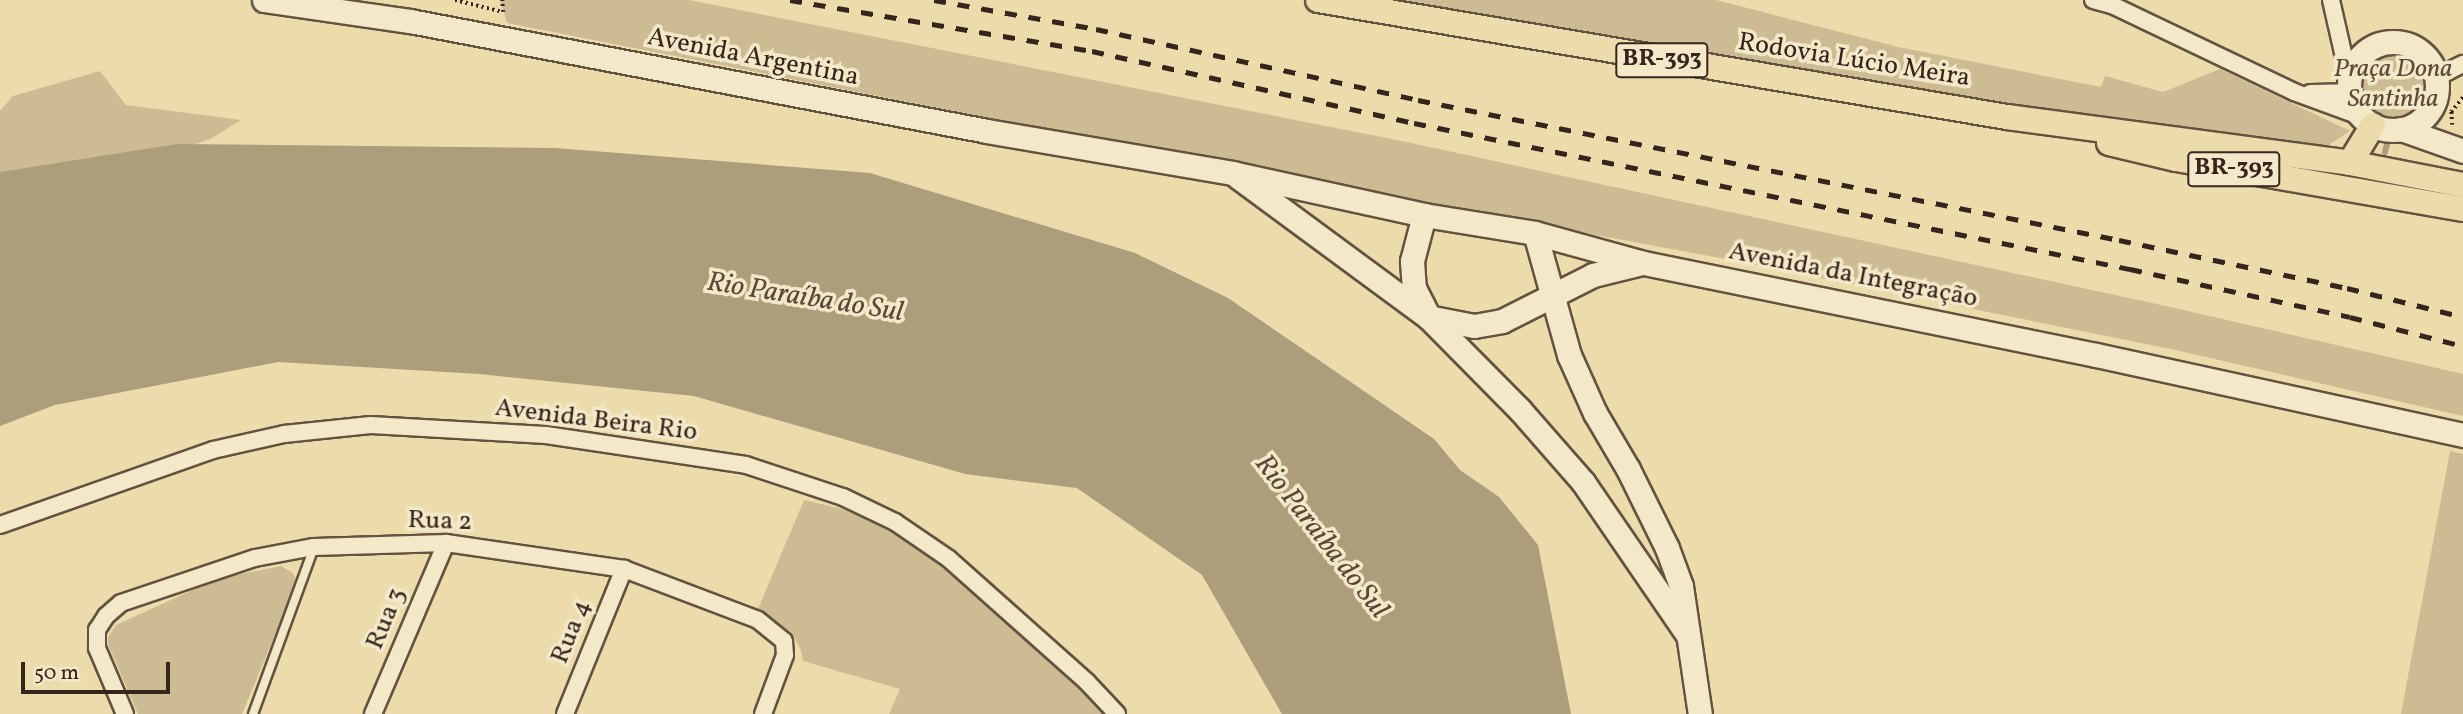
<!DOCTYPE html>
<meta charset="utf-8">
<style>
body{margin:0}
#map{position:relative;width:2463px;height:714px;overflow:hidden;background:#ecdbab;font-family:Vollkorn,serif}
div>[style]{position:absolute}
.green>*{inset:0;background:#cdbc93}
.round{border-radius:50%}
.water>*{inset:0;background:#ae9d7b}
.stream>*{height:6px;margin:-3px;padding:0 3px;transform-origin:3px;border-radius:3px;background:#ae9d7b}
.path>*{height:3.5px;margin-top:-1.75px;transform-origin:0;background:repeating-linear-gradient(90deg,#36241d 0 2px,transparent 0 5.5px)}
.roads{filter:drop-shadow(2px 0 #645240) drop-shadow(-2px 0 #645240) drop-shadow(0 2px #645240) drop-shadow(0 -2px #645240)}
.lane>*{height:8px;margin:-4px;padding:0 4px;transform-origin:4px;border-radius:4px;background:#f3e8c8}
.street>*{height:16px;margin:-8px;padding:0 8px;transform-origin:8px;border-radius:8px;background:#f3e8c8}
.secondary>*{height:23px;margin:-11.5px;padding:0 11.5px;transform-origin:11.5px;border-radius:11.5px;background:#f3e8c8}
.secondary>.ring{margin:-11.5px;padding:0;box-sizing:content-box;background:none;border:23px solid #f3e8c8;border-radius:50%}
.primary>*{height:24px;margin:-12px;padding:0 12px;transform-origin:12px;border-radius:12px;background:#ecdbab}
.rail>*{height:5px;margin-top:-2.5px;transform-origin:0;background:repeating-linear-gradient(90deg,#36241d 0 12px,transparent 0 24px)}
span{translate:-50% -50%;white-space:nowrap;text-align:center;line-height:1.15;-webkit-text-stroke:7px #f3e8c8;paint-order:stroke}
.shield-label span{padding:2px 5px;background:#f3e8c8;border:2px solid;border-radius:5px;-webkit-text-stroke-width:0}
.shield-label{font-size:24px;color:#36241d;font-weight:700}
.street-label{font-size:26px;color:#36241d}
.park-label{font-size:26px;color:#5c4a3a;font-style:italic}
.water-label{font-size:28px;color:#5a4839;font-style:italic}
.scale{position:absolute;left:21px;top:662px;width:149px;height:32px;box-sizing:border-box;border:4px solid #36241d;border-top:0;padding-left:9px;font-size:21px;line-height:24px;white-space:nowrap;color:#36241d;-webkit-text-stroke:5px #f3e8c8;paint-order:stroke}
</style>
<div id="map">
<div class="green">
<div style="clip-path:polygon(500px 0,689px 0,1397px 140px,2175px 308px,2463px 374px,2463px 416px,2171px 349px,1715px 257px,1401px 199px,507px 23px)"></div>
<div style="clip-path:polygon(1394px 0,1716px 0,1898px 47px,2101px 87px,2105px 76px,2163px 92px,2220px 69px,2350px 131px,2324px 148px,2036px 108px)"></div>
<div class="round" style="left:2359px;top:51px;width:68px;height:68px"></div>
<div style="clip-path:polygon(100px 71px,126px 105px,241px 120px,212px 138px,0 217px,0 111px,13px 96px)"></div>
<div style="clip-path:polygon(2450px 451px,2463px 454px,2463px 714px,2401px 714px)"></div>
<div style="clip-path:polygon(804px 500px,842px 509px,904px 535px,1039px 650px,1105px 714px,889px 714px,900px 689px,803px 661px,801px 650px,791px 632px,758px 609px)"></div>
<div style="clip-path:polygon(281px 566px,293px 573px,297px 582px,242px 714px,138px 714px,108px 644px,108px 637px,116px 625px,217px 579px)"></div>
</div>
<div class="water">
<div style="clip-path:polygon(177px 144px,555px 148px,870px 173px,1135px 253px,1228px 298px,1434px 439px,1460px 470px,1499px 497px,1538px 545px,1571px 714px,1282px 714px,1202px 575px,1077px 488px,965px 474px,694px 396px,479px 374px,278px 362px,55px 405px,0 426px,0 172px)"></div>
</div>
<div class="stream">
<div style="left:2385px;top:152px;width:11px;rotate:-75deg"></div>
</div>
<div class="path">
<div style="left:455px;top:0;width:49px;rotate:14deg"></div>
<div style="left:503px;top:12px;width:12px;rotate:-95deg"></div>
<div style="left:2452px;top:125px;width:13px;rotate:-94deg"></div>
<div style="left:2451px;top:112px;width:19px;rotate:-51deg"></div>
</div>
<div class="roads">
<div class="lane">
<div style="left:253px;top:714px;width:178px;rotate:-69.9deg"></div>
</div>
<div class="street">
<div style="left:2093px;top:0;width:20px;rotate:15deg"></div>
<div style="left:2112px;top:5px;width:202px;rotate:25.5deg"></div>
<div style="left:2294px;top:92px;width:72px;rotate:20.2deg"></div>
<div style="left:2331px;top:0;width:81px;rotate:77.2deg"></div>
<div style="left:2437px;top:77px;width:29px;rotate:-27deg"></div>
<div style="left:2310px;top:93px;width:39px;rotate:-1deg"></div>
<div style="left:0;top:525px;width:226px;rotate:-19.4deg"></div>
<div style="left:213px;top:450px;width:73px;rotate:-12.7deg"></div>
<div style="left:284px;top:434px;width:87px;rotate:-5.9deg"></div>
<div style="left:371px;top:425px;width:175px;rotate:3.3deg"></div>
<div style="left:546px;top:435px;width:202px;rotate:8.5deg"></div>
<div style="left:746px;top:465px;width:102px;rotate:18.3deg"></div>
<div style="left:843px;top:497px;width:58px;rotate:25.7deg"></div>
<div style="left:895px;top:522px;width:65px;rotate:34.4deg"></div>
<div style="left:949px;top:559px;width:185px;rotate:41.7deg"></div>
<div style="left:1087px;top:682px;width:44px;rotate:46.8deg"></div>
<div style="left:125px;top:714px;width:72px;rotate:-113deg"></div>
<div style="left:97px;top:648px;width:18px;rotate:-90deg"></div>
<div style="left:97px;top:630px;width:17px;rotate:-57deg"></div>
<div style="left:106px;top:616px;width:20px;rotate:-41deg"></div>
<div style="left:121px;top:603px;width:141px;rotate:-18.6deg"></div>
<div style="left:255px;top:558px;width:60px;rotate:-10.6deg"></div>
<div style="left:314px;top:547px;width:132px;rotate:-1.7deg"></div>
<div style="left:446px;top:543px;width:180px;rotate:8.3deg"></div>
<div style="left:624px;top:569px;width:143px;rotate:20.8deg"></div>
<div style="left:758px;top:620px;width:33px;rotate:39deg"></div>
<div style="left:784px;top:641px;width:14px;rotate:86deg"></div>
<div style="left:785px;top:655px;width:63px;rotate:110.4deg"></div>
<div style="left:373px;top:714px;width:186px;rotate:-66.9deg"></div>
<div style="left:565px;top:714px;width:157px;rotate:-67.9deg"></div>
</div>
<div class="secondary">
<div style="left:264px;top:0;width:148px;rotate:8.2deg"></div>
<div style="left:410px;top:21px;width:587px;rotate:10.79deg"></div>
<div style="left:987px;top:131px;width:249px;rotate:9.7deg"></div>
<div style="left:1232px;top:173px;width:197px;rotate:12.3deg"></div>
<div style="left:1424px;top:215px;width:112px;rotate:9.2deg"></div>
<div style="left:1535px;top:233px;width:113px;rotate:15.4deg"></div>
<div style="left:1644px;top:263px;width:461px;rotate:11.5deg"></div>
<div style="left:2096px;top:355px;width:376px;rotate:12.3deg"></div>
<div class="ring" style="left:2349px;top:42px;width:65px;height:65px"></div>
<div style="left:2401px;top:129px;width:66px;rotate:19.5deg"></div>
<div style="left:1238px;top:177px;width:236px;rotate:36.4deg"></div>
<div style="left:1428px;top:317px;width:131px;rotate:45.3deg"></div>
<div style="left:1520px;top:410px;width:96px;rotate:48.8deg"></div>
<div style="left:1583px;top:482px;width:184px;rotate:55.6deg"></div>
<div style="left:1424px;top:215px;width:48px;rotate:104.6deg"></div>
<div style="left:1412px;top:261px;width:27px;rotate:86deg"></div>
<div style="left:1414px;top:288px;width:29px;rotate:63deg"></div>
<div style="left:1535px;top:233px;width:127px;rotate:74.4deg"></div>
<div style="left:1569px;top:355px;width:64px;rotate:65.9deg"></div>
<div style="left:1595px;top:413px;width:65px;rotate:59.5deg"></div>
<div style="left:1628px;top:469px;width:88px;rotate:63.7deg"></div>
<div style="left:1667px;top:548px;width:40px;rotate:69.8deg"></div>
<div style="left:1681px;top:586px;width:129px;rotate:81.6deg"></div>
<div style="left:1428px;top:317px;width:47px;rotate:11.1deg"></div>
<div style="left:1474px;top:326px;width:28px;rotate:-10deg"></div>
<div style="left:1502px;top:321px;width:102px;rotate:-26.8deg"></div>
<div style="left:1593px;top:275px;width:46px;rotate:-13.7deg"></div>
</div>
<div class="primary">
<div style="left:1318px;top:0;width:699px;rotate:9.64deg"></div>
<div style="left:2007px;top:117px;width:346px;rotate:7.6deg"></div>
<div style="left:2350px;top:163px;width:115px;rotate:11deg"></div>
<div style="left:2109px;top:143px;width:69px;rotate:13.4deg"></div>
<div style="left:2176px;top:159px;width:291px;rotate:9.9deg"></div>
<div style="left:2350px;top:163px;width:44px;rotate:-58.8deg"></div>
</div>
</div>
<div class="rail">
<div style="left:790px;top:0;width:306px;rotate:9.6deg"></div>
<div style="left:1092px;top:51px;width:330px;rotate:12.6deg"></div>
<div style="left:1414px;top:123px;width:731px;rotate:11.53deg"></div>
<div style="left:2130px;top:269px;width:225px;rotate:12.3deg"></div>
<div style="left:2350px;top:317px;width:117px;rotate:14.4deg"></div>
<div style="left:934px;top:0;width:165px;rotate:10.1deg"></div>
<div style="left:1096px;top:29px;width:330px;rotate:12.4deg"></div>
<div style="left:1418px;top:100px;width:715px;rotate:11.29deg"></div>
<div style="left:2119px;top:240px;width:233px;rotate:11.9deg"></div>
<div style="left:2347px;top:288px;width:120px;rotate:14deg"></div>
</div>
<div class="shield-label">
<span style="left:1662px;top:60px">BR-393</span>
<span style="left:2234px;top:169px">BR-393</span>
</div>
<div class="street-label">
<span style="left:753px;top:58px;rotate:11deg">Avenida Argentina</span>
<span style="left:1854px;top:61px;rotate:9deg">Rodovia Lúcio Meira</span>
<span style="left:1853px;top:276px;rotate:11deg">Avenida da Integração</span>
<span style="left:596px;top:421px;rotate:7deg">Avenida Beira Rio</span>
<span style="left:440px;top:522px;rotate:2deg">Rua 2</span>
<span style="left:387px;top:619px;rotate:-67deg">Rua 3</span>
<span style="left:572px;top:632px;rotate:-68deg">Rua 4</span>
</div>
<div class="park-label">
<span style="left:2393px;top:85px">Praça Dona<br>Santinha</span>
</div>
<div class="water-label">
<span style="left:805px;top:298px;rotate:9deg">Rio Paraíba do Sul</span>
<span style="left:1321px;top:537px;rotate:52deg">Rio Paraíba do Sul</span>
</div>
<div class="scale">50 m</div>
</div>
